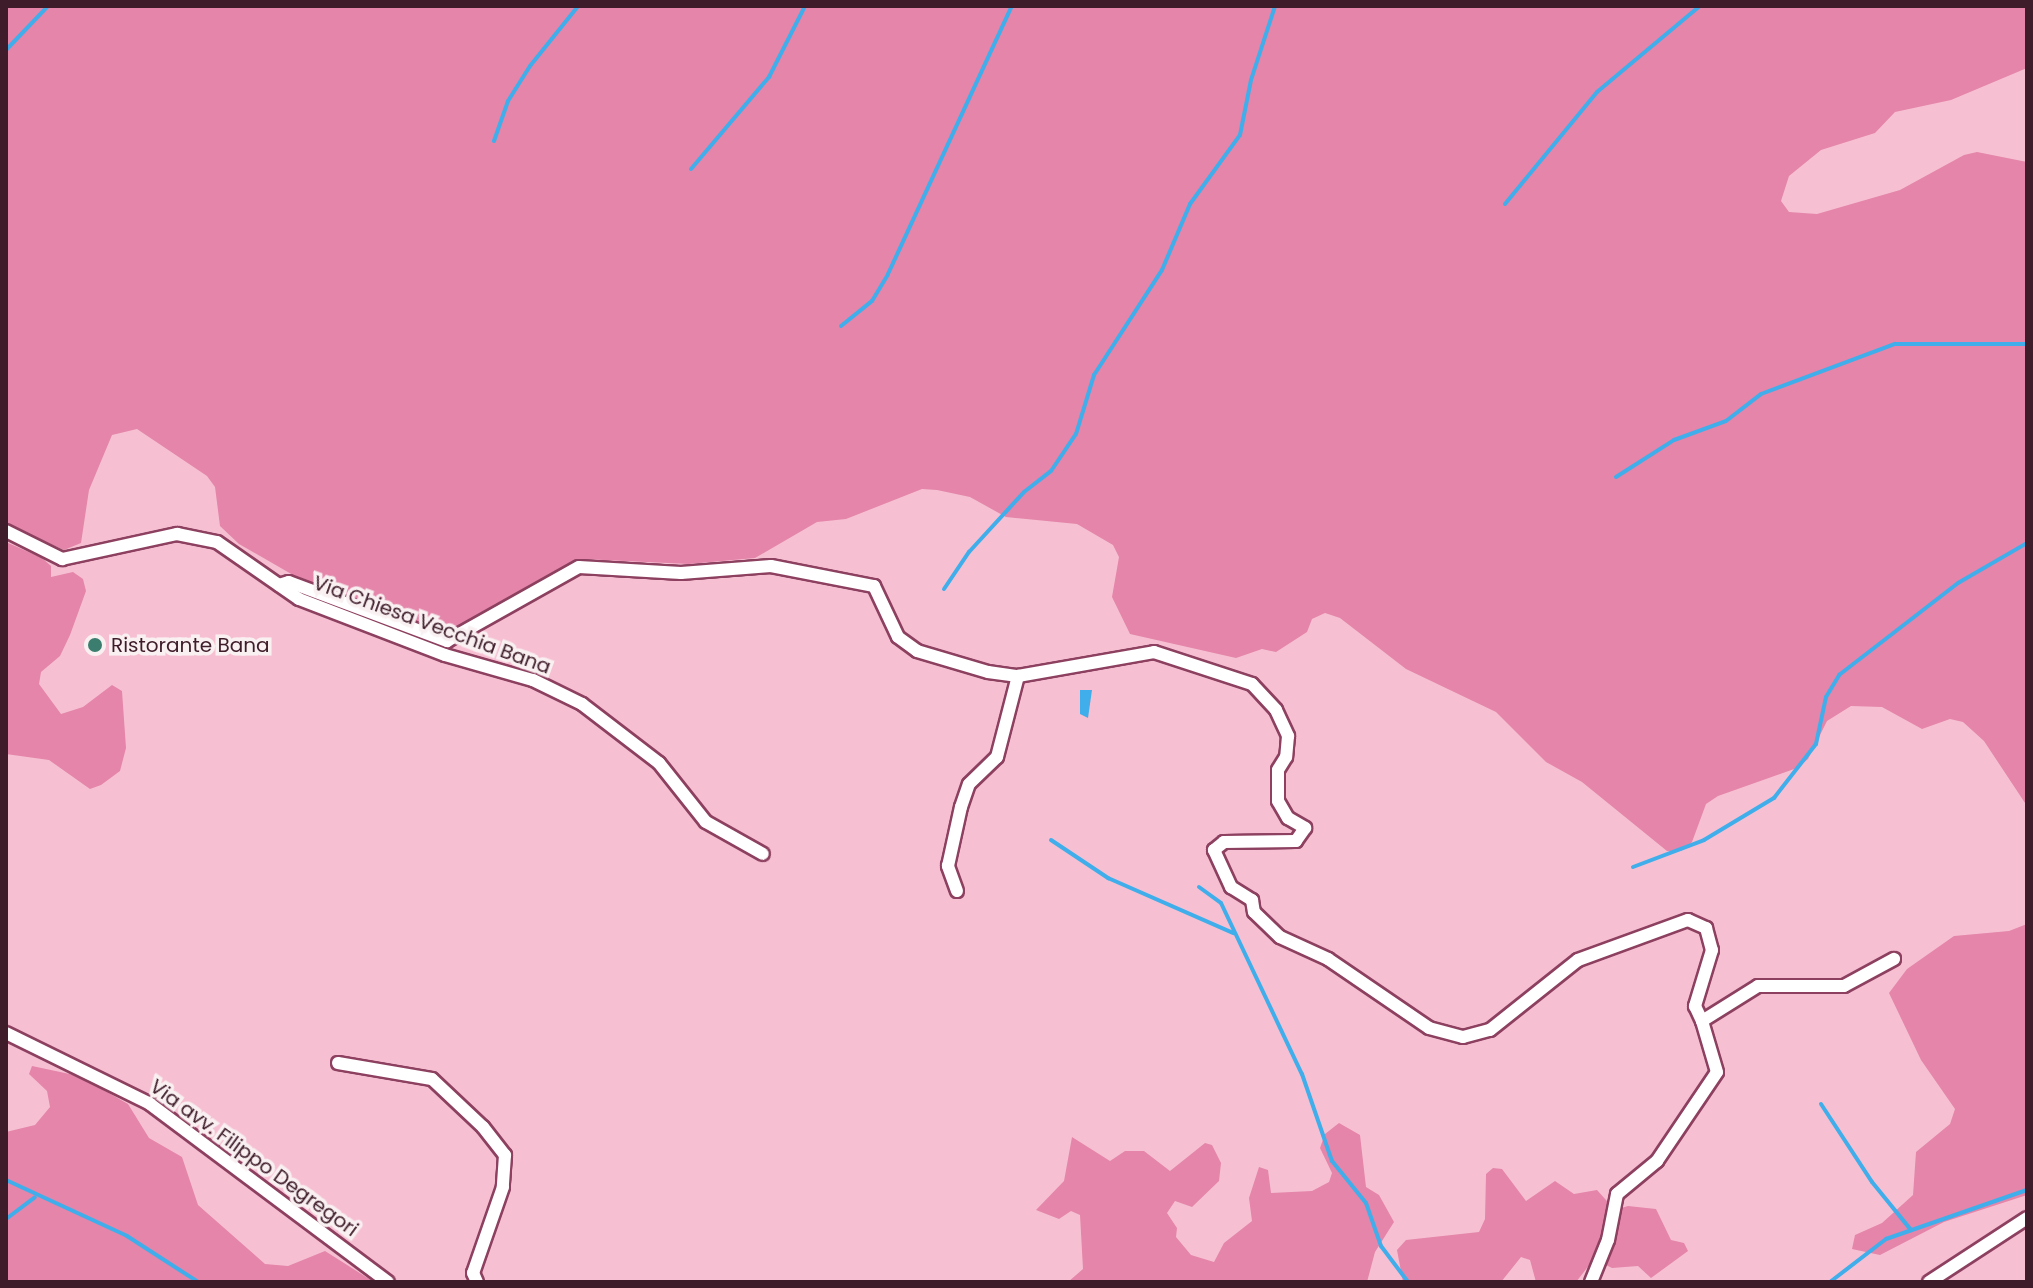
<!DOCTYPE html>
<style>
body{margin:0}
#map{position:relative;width:2033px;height:1288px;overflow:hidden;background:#f6c0d2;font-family:Poppins,sans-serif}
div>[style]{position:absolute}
.green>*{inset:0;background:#e485a9}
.water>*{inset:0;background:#40aeea}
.stream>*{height:4px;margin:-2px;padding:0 2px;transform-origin:2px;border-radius:2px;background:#40aeea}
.roads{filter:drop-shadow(2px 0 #8d405f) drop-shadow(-2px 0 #8d405f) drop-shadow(0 2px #8d405f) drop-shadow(0 -2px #8d405f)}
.minor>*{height:12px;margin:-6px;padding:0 6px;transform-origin:6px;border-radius:6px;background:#fff}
.dots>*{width:22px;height:22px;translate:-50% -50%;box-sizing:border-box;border:4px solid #f9f0f2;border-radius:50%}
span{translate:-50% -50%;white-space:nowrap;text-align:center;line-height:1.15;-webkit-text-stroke:7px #f9f0f2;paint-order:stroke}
.street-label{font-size:20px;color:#3e1c29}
.poi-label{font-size:20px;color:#3e1c29}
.left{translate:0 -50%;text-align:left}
.frame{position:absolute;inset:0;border:8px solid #3e1c29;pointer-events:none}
</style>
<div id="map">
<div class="green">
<div style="clip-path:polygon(6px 6px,2027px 6px,2027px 68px,1951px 100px,1895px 112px,1875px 133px,1821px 150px,1789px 176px,1781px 201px,1789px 212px,1817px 214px,1900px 190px,1964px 155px,1977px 152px,2027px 162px,2027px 806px,1984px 741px,1963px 722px,1950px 719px,1922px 729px,1882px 707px,1851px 706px,1827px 721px,1808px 759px,1797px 768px,1718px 796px,1706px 804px,1692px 842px,1681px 851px,1667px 851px,1582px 782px,1546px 762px,1496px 712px,1406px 669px,1340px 618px,1325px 613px,1312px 619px,1307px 632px,1276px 652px,1262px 649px,1236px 658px,1130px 634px,1112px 597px,1119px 557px,1113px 545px,1077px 524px,1006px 517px,970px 497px,937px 490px,922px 489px,846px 519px,817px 522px,755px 558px,689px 564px,582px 559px,451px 634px,402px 621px,293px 575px,239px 544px,220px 526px,215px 487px,207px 476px,137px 429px,112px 435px,89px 490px,81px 543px,64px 550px,6px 524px)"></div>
<div style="clip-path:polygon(6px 542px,42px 558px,51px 566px,51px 577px,73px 572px,83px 579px,86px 591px,70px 635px,60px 656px,41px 672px,39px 684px,61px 714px,83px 707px,112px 685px,122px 691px,126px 748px,120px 771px,101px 785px,90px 789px,49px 760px,6px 754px)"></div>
<div style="clip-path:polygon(2027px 924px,2027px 1195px,1944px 1222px,1880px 1255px,1852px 1249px,1855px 1235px,1882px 1223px,1913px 1195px,1916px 1152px,1950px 1124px,1955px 1109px,1921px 1060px,1889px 993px,1907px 969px,1954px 936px,2009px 931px)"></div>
<div style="clip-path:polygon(32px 1066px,79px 1076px,128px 1104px,149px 1138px,182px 1157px,198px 1205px,265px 1264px,288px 1266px,325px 1251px,374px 1282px,6px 1282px,6px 1132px,35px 1125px,50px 1107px,47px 1091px,29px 1074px)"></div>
<div style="clip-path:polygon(1339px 1123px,1360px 1135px,1366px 1187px,1379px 1195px,1394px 1222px,1375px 1252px,1367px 1282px,1068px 1282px,1083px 1269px,1080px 1215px,1071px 1211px,1059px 1219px,1036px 1210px,1064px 1181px,1072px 1137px,1110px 1161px,1125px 1151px,1144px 1151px,1170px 1171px,1205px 1143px,1212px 1145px,1221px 1163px,1219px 1181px,1192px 1207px,1175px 1201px,1167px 1213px,1177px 1228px,1176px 1237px,1191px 1255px,1214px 1262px,1224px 1243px,1252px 1221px,1249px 1198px,1259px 1167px,1268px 1170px,1271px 1193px,1312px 1191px,1329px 1182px,1332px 1173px,1320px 1148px,1325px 1134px)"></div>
<div style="clip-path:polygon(1493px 1168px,1502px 1169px,1526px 1201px,1555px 1181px,1574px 1194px,1597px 1190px,1615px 1210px,1628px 1206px,1656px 1209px,1671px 1240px,1684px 1243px,1688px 1251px,1651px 1278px,1638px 1266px,1612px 1268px,1594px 1259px,1576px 1282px,1536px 1282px,1530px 1260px,1521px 1257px,1501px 1282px,1403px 1282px,1397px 1250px,1406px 1240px,1479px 1232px,1485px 1219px,1486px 1174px)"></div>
</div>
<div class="water">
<div style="clip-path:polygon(1080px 690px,1092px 690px,1088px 718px,1080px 714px)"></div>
</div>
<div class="stream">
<div style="left:6px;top:50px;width:61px;rotate:-46.3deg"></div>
<div style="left:494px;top:141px;width:42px;rotate:-70.7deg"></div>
<div style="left:508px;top:101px;width:41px;rotate:-57.8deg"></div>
<div style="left:530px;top:66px;width:77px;rotate:-51.3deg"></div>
<div style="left:691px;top:169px;width:121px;rotate:-49.7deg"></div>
<div style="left:769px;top:77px;width:80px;rotate:-63.1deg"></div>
<div style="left:1505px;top:204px;width:145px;rotate:-50.6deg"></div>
<div style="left:1597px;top:92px;width:134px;rotate:-39.9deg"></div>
<div style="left:841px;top:326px;width:40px;rotate:-39deg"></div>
<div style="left:872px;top:301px;width:31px;rotate:-59deg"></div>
<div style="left:888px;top:274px;width:295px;rotate:-65.2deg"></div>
<div style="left:1616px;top:477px;width:69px;rotate:-32.5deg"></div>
<div style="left:1674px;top:440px;width:55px;rotate:-20.1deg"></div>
<div style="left:1726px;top:421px;width:44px;rotate:-37.6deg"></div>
<div style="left:1761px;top:394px;width:143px;rotate:-20.5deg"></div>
<div style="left:1895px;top:344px;width:132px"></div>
<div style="left:944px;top:589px;width:45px;rotate:-56deg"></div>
<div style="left:969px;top:552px;width:81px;rotate:-47.5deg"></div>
<div style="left:1024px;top:492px;width:34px;rotate:-38deg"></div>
<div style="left:1051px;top:471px;width:45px;rotate:-56deg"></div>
<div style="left:1076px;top:434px;width:62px;rotate:-73deg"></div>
<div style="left:1094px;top:375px;width:125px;rotate:-57.1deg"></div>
<div style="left:1162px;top:270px;width:72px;rotate:-67deg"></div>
<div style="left:1190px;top:204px;width:85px;rotate:-54.1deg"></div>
<div style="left:1240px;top:135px;width:56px;rotate:-78.7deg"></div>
<div style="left:1251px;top:80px;width:78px;rotate:-72deg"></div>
<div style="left:1051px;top:840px;width:69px;rotate:33.7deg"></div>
<div style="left:1108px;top:878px;width:137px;rotate:23.7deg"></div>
<div style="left:1633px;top:867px;width:76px;rotate:-20.8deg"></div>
<div style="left:1704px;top:840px;width:82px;rotate:-31deg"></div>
<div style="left:1774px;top:798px;width:68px;rotate:-52.1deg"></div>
<div style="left:1816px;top:744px;width:48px;rotate:-78deg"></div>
<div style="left:1826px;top:697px;width:26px;rotate:-59deg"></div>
<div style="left:1839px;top:675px;width:150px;rotate:-37.7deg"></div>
<div style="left:1958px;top:583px;width:80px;rotate:-30.1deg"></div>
<div style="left:1199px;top:887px;width:27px;rotate:36deg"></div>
<div style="left:1221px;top:903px;width:189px;rotate:64.7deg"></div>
<div style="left:1302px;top:1074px;width:92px;rotate:71deg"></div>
<div style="left:1332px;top:1161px;width:54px;rotate:51deg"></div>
<div style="left:1366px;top:1203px;width:46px;rotate:70.8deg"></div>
<div style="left:1381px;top:1246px;width:45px;rotate:53.1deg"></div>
<div style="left:1821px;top:1104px;width:93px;rotate:56.8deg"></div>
<div style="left:1872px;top:1182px;width:62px;rotate:50.9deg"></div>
<div style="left:6px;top:1180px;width:133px;rotate:24.8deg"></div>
<div style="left:127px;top:1236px;width:85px;rotate:32.9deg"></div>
<div style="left:6px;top:1219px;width:36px;rotate:-37deg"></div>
<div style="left:1830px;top:1282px;width:71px;rotate:-37.5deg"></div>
<div style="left:1886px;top:1239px;width:149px;rotate:-19.2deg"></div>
</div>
<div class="roads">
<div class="minor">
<div style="left:6px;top:531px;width:63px;rotate:26.6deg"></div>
<div style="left:62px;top:559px;width:118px;rotate:-12.3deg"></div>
<div style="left:177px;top:534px;width:41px;rotate:11.3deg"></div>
<div style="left:217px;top:542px;width:100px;rotate:34.8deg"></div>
<div style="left:299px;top:599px;width:156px;rotate:21deg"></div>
<div style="left:445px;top:655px;width:91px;rotate:15.9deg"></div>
<div style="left:533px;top:680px;width:55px;rotate:26.1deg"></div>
<div style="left:582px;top:704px;width:97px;rotate:37.5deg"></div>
<div style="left:659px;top:763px;width:75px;rotate:51.5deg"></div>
<div style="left:706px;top:822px;width:65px;rotate:29.3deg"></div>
<div style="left:279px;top:585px;width:10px;rotate:-17deg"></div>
<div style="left:289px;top:582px;width:169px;rotate:20.5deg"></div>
<div style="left:447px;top:641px;width:151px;rotate:-29.3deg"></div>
<div style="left:579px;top:567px;width:102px;rotate:3.4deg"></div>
<div style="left:681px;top:573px;width:90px;rotate:-4.4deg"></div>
<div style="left:771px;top:566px;width:105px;rotate:11deg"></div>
<div style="left:874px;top:586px;width:56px;rotate:64.8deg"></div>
<div style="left:898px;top:637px;width:24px;rotate:36deg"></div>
<div style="left:917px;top:651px;width:74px;rotate:16.5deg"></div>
<div style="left:988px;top:672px;width:30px;rotate:8deg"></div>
<div style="left:1018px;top:676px;width:138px;rotate:-10deg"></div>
<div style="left:1154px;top:652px;width:103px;rotate:18.1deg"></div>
<div style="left:1252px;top:684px;width:35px;rotate:47deg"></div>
<div style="left:1276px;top:710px;width:29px;rotate:65deg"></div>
<div style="left:1288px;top:736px;width:21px;rotate:95deg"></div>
<div style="left:1286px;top:757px;width:15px;rotate:122deg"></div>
<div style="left:1278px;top:770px;width:31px;rotate:90deg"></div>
<div style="left:1278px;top:801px;width:20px;rotate:60deg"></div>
<div style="left:1288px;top:818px;width:20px;rotate:30deg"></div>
<div style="left:1305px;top:828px;width:16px;rotate:125deg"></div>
<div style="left:1296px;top:841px;width:72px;rotate:179.2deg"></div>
<div style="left:1224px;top:842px;width:13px;rotate:141deg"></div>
<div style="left:1214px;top:850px;width:41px;rotate:65.3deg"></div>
<div style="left:1231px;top:887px;width:25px;rotate:32deg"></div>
<div style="left:1252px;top:900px;width:12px;rotate:81deg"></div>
<div style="left:1254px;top:912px;width:36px;rotate:44deg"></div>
<div style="left:1280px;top:937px;width:53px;rotate:24.6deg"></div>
<div style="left:1328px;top:959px;width:122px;rotate:34.3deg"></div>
<div style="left:1429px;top:1028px;width:35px;rotate:15deg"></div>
<div style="left:1463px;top:1037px;width:28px;rotate:-15deg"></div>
<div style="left:1490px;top:1030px;width:112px;rotate:-38.5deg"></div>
<div style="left:1578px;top:960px;width:117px;rotate:-20deg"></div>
<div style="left:1688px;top:920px;width:20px;rotate:24deg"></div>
<div style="left:1706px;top:928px;width:23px;rotate:75deg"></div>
<div style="left:1712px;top:950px;width:59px;rotate:106.9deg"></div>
<div style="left:1695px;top:1006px;width:17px;rotate:65deg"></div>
<div style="left:1702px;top:1021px;width:66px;rotate:-32deg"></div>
<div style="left:1758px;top:986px;width:86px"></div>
<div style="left:1844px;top:986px;width:57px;rotate:-28.4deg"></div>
<div style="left:957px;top:891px;width:27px;rotate:-110deg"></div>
<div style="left:948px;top:866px;width:60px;rotate:-77.6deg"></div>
<div style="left:961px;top:807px;width:24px;rotate:-71deg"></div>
<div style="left:969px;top:784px;width:39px;rotate:-44deg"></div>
<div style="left:997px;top:757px;width:84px;rotate:-75.5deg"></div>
<div style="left:6px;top:1033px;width:161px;rotate:26.2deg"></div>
<div style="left:150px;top:1104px;width:297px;rotate:36.8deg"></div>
<div style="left:338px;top:1063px;width:95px;rotate:9.7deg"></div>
<div style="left:432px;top:1079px;width:70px;rotate:43.3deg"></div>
<div style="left:483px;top:1127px;width:36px;rotate:52deg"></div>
<div style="left:505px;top:1155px;width:32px;rotate:94deg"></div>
<div style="left:503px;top:1187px;width:91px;rotate:109.2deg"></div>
<div style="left:473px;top:1273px;width:10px;rotate:66deg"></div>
<div style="left:1591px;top:1282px;width:45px;rotate:-68deg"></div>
<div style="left:1608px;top:1240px;width:47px;rotate:-78.9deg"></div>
<div style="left:1617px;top:1194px;width:52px;rotate:-39.5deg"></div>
<div style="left:1657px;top:1161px;width:107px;rotate:-56deg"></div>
<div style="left:1717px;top:1072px;width:53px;rotate:-106.4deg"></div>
<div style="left:1929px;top:1282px;width:117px;rotate:-33.1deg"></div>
</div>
</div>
<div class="dots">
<div style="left:95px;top:645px;background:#3b7d6e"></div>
</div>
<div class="street-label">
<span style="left:432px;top:625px;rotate:20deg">Via Chiesa Vecchia Bana</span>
<span style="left:254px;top:1158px;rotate:36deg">Via avv. Filippo Degregori</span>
</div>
<div class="poi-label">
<span class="left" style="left:111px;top:645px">Ristorante Bana</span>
</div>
<div class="frame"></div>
</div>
